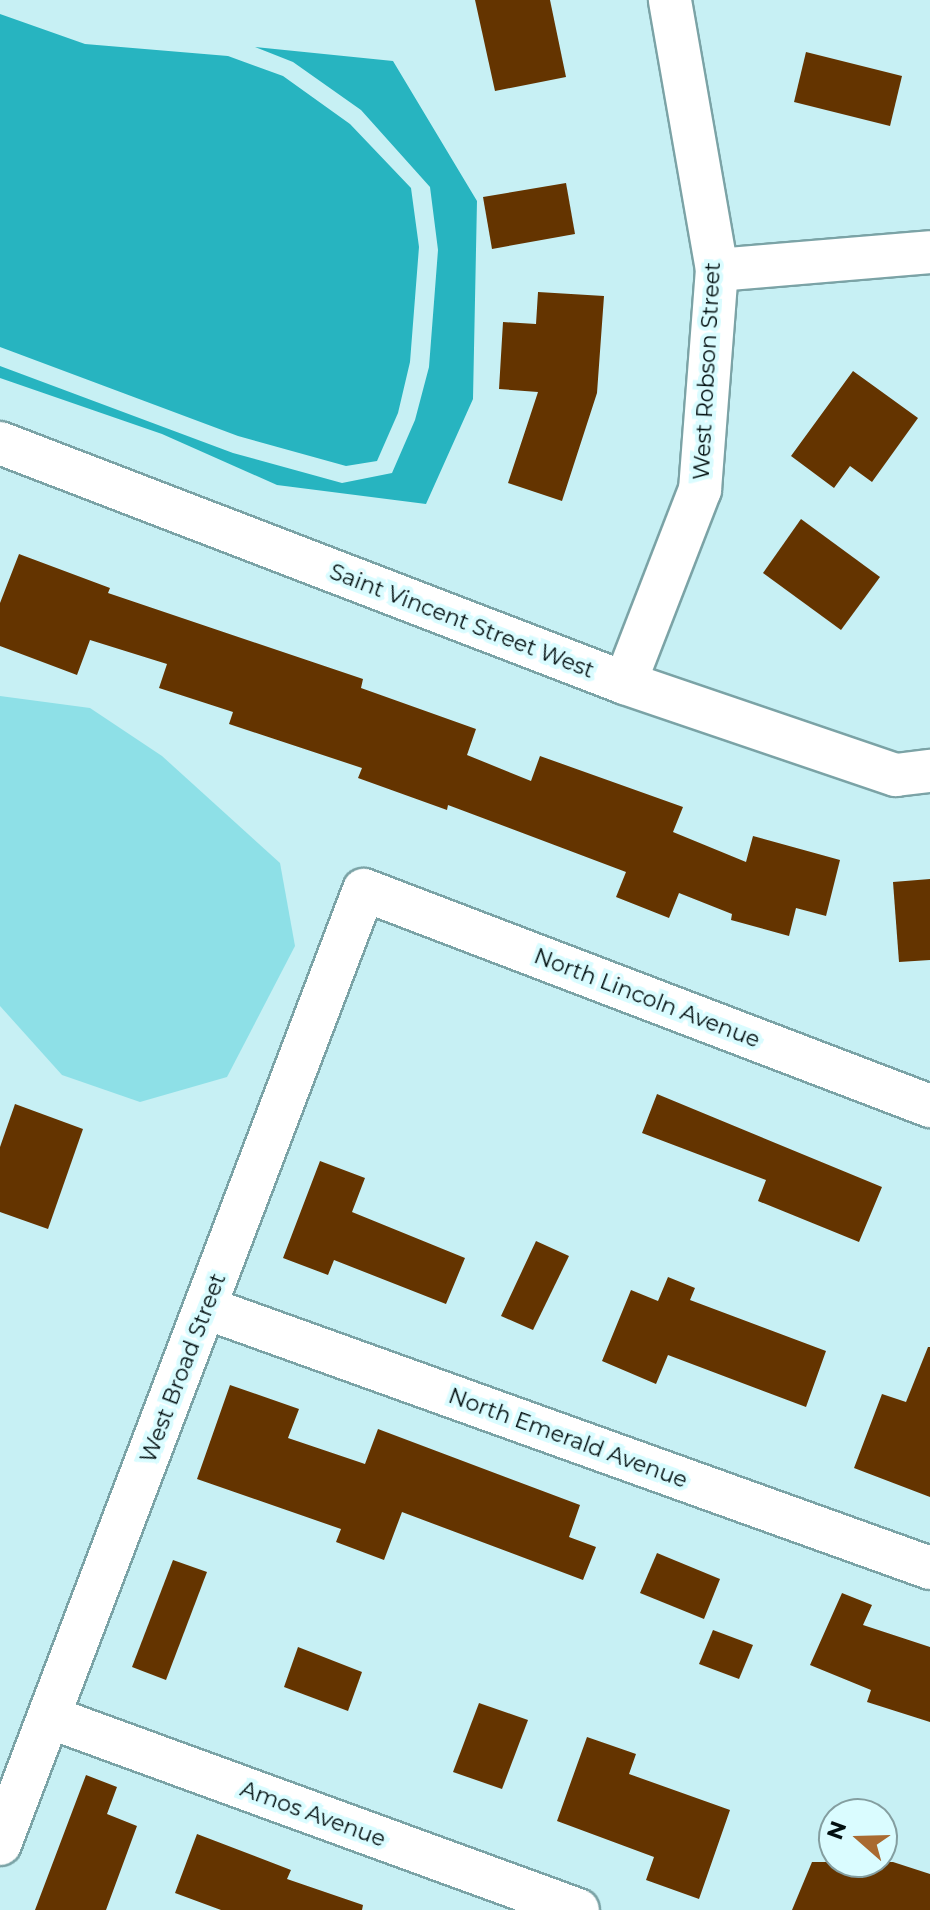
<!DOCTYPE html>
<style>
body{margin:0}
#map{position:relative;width:930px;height:1910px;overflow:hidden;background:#c7f0f4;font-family:Montserrat,sans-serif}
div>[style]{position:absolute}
.green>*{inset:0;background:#8ee0e7}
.water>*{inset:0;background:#27b4c0}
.building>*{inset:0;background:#643400}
.roads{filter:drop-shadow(2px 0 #7ba3a6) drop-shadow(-2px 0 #7ba3a6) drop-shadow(0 2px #7ba3a6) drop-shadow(0 -2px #7ba3a6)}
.minor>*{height:42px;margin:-21px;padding:0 21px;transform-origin:21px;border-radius:21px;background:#fff}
span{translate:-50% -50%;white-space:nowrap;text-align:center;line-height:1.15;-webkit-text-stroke:8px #dafcff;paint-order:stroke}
.street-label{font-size:22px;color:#031011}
.north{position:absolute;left:818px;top:1798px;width:80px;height:80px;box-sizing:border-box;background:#dafcff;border:2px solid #849ea0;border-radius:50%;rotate:290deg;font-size:22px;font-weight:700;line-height:32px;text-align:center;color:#031011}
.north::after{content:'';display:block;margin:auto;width:28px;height:36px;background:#a96a31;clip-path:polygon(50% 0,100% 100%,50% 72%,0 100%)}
</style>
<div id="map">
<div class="green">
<div style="clip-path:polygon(0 696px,90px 708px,162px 756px,280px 863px,295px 946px,227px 1077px,140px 1102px,62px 1075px,0 1006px)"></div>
</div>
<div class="water">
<div style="clip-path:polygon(0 14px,85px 44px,228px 56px,283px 76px,350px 124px,411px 188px,419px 247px,410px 362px,398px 413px,377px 461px,346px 466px,238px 436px,0 347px)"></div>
<div style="clip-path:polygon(255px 47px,393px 61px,477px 201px,473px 399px,426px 504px,277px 485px,162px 434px,0 378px,0 366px,233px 453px,342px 483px,392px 473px,415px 420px,429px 367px,438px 250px,430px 187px,361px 110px,293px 62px)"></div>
</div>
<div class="building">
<div style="clip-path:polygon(475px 0,550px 0,566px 77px,495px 91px)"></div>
<div style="clip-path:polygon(806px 52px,902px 76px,890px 126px,794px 102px)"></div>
<div style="clip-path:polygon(566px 183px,575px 234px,492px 249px,483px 197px)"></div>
<div style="clip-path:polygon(538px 292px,604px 296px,597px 393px,562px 501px,508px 483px,538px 392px,499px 389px,503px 322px,536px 324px)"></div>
<div style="clip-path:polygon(853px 371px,918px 418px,872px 482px,850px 466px,834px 488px,791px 456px)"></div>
<div style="clip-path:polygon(801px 519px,880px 577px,841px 630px,763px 573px)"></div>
<div style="clip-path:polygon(19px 554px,110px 588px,108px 593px,363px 679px,361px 688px,476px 729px,467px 755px,531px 781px,540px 756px,683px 807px,673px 832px,746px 862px,753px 836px,840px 860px,826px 916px,796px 908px,789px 936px,731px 920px,732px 914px,679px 893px,669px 918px,616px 897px,626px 872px,448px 805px,447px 810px,358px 778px,362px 768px,229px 724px,233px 712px,159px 688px,167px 664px,90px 640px,77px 675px,0 646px,0 603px)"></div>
<div style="clip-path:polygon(930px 879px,930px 960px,899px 962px,893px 882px)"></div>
<div style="clip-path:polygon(657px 1094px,882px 1187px,859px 1242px,758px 1201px,766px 1180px,642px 1133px)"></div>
<div style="clip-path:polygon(15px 1104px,83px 1129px,48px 1229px,0 1212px,0 1147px)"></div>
<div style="clip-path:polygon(320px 1161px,365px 1178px,352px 1212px,465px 1258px,446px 1304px,334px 1260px,328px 1275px,283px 1258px)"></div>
<div style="clip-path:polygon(536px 1241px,569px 1256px,533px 1330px,501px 1316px)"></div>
<div style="clip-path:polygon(668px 1277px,695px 1288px,690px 1300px,826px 1351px,806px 1407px,668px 1355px,656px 1384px,602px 1361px,631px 1290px,658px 1301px)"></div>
<div style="clip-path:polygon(928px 1347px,930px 1347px,930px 1497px,854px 1468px,882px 1394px,906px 1402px)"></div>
<div style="clip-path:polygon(230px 1385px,299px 1409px,288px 1438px,365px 1464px,378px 1429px,580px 1505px,569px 1537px,596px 1547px,583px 1580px,402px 1512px,384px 1560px,336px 1542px,341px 1529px,197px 1479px)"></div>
<div style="clip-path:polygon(657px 1553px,720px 1579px,704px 1619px,640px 1593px)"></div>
<div style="clip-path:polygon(173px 1560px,207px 1572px,166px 1680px,132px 1667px)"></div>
<div style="clip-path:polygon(842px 1593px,872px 1605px,863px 1625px,930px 1647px,930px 1722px,867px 1702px,871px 1690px,810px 1665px)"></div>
<div style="clip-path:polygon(713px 1630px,753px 1645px,739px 1679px,699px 1664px)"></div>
<div style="clip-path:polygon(298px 1647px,362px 1672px,348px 1711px,284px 1687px)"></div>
<div style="clip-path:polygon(479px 1703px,528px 1720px,502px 1789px,453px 1772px)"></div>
<div style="clip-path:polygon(587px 1737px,636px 1754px,629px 1774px,730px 1810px,699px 1899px,646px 1880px,654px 1857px,557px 1821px)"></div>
<div style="clip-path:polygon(86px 1775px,117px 1787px,107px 1814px,137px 1826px,106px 1910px,35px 1910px)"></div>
<div style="clip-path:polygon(197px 1834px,291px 1870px,287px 1879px,363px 1905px,362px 1910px,221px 1910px,175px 1893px)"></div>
<div style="clip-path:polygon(812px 1862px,893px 1862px,930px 1874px,930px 1910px,792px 1910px)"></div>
</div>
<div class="roads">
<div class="minor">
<div style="left:717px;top:270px;width:214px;rotate:-4.8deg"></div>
<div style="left:0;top:443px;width:669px;rotate:21.01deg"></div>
<div style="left:625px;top:683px;width:286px;rotate:18.8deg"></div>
<div style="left:896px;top:775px;width:34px;rotate:-7deg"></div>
<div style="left:625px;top:683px;width:207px;rotate:-68.8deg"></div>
<div style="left:700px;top:490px;width:221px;rotate:-85.6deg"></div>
<div style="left:717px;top:270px;width:274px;rotate:-99.9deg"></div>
<div style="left:206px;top:1308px;width:769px;rotate:19.75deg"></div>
<div style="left:49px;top:1717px;width:563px;rotate:20.04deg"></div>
<div style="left:0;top:1844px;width:1021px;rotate:-69.12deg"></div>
<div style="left:364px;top:890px;width:606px;rotate:20.89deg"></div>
</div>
</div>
<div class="street-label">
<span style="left:707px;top:371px;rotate:-87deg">West Robson Street</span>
<span style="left:462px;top:621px;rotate:21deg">Saint Vincent Street West</span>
<span style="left:647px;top:998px;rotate:21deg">North Lincoln Avenue</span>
<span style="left:183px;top:1368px;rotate:-69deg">West Broad Street</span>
<span style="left:568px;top:1438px;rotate:20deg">North Emerald Avenue</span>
<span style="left:313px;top:1814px;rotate:20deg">Amos Avenue</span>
</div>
<div class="north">N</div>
</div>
